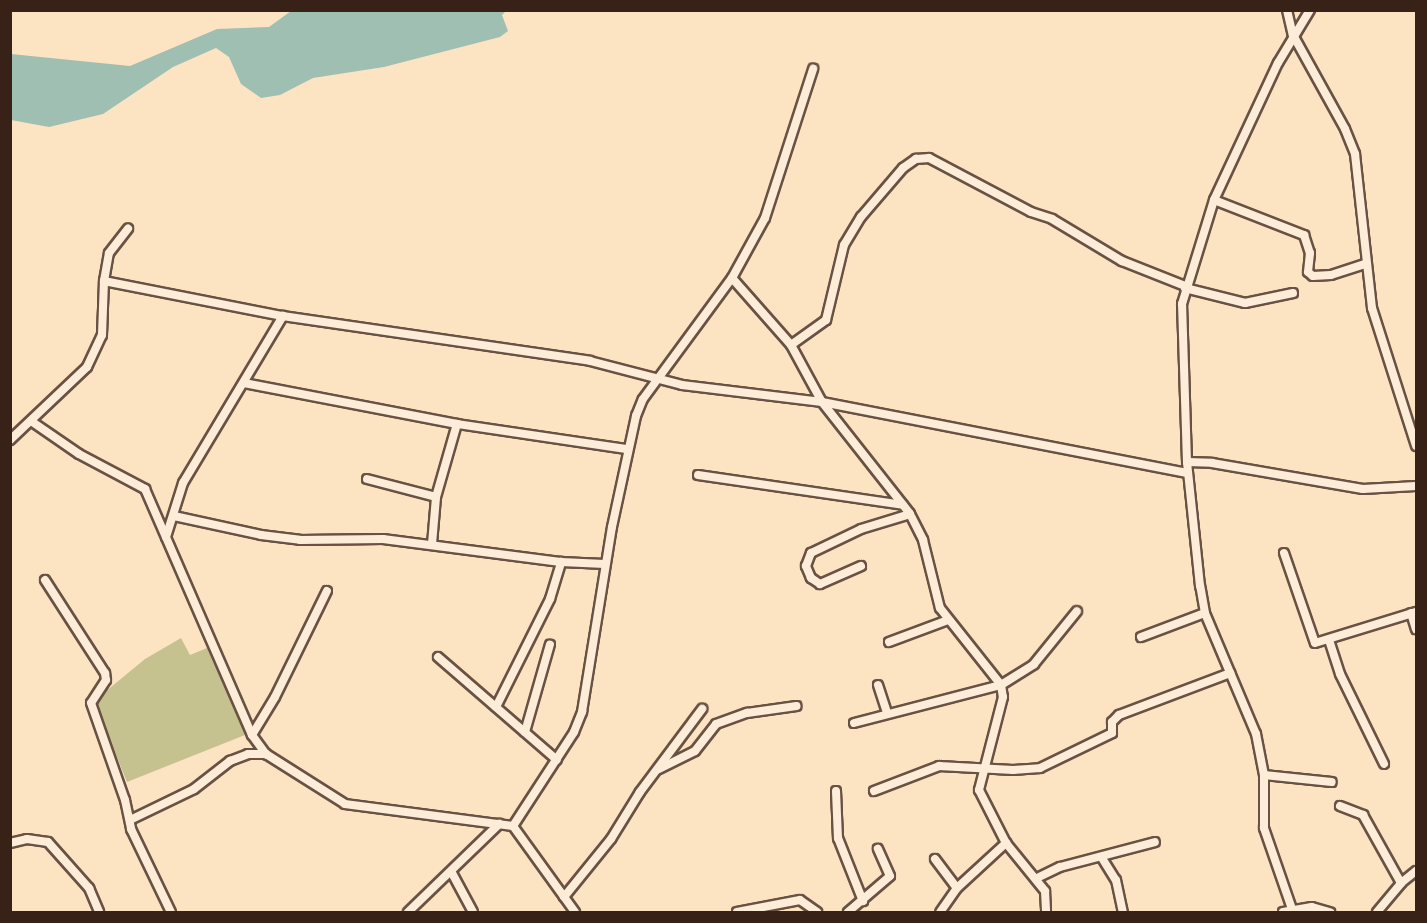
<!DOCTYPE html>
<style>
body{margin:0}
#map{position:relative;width:1427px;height:923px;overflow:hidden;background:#fce4c3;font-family:"EB Garamond",serif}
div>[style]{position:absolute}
.green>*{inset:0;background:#c5c290}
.water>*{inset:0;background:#9fbfb3}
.roads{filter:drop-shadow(2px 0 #695243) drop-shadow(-2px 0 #695243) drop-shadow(0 2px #695243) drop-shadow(0 -2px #695243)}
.street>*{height:8px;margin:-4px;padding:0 4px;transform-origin:4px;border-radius:4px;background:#fdedd8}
span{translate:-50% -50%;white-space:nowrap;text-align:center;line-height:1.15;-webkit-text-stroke:5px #fdedd8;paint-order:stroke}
.frame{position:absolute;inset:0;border:12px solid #382218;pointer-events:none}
</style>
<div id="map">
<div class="green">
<div style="clip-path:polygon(181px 638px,190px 655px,207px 648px,245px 735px,127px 782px,94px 701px,145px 659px)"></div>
</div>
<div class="water">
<div style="clip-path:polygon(291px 11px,506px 11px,502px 15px,508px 31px,500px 37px,384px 67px,313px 78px,280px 95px,261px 98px,241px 84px,229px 57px,216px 48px,173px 67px,103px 114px,49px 127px,11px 120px,11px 54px,130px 66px,217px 29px,269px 27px)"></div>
</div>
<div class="roads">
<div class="street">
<div style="left:1287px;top:10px;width:26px;rotate:77deg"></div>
<div style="left:1293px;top:35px;width:107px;rotate:61deg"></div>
<div style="left:1345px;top:129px;width:27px;rotate:68deg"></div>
<div style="left:1355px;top:154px;width:155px;rotate:83.7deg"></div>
<div style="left:1372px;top:308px;width:145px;rotate:72.3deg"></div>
<div style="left:1214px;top:200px;width:97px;rotate:21.3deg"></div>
<div style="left:1304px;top:235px;width:19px;rotate:72deg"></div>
<div style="left:1310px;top:253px;width:19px;rotate:96deg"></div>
<div style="left:1308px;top:272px;width:6px;rotate:39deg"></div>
<div style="left:1313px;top:276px;width:18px;rotate:-3deg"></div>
<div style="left:1331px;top:275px;width:36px;rotate:-18deg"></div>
<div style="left:732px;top:278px;width:89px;rotate:48.6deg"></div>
<div style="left:791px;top:345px;width:65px;rotate:61.5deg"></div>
<div style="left:822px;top:402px;width:142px;rotate:51.8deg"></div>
<div style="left:910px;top:514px;width:29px;rotate:63deg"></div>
<div style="left:923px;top:540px;width:70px;rotate:76deg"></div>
<div style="left:940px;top:608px;width:98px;rotate:51.6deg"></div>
<div style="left:1001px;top:685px;width:12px;rotate:81deg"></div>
<div style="left:1003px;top:697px;width:96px;rotate:104.5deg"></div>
<div style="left:979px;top:790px;width:59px;rotate:63deg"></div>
<div style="left:1006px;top:843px;width:62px;rotate:50.9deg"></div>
<div style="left:1045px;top:891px;width:21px;rotate:87deg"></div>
<div style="left:104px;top:281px;width:182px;rotate:11.1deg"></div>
<div style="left:283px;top:316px;width:310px;rotate:8.3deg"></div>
<div style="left:590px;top:361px;width:95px;rotate:14.6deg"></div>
<div style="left:682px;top:385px;width:141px;rotate:6.9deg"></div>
<div style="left:822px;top:402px;width:372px;rotate:11deg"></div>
<div style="left:1185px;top:288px;width:62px;rotate:14deg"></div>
<div style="left:1245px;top:303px;width:49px;rotate:-11.8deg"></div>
<div style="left:791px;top:345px;width:43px;rotate:-35.5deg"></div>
<div style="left:826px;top:320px;width:77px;rotate:-76.5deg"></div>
<div style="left:844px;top:245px;width:33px;rotate:-59deg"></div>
<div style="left:861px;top:217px;width:65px;rotate:-49.4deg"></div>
<div style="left:903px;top:168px;width:16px;rotate:-35deg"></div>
<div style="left:916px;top:159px;width:13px;rotate:-4deg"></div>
<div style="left:929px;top:158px;width:115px;rotate:27.9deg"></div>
<div style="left:1031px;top:212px;width:22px;rotate:18deg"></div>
<div style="left:1052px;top:219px;width:82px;rotate:31deg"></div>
<div style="left:1122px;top:261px;width:68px;rotate:21.6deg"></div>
<div style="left:244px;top:383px;width:217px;rotate:10.9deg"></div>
<div style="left:457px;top:424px;width:172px;rotate:8.4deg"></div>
<div style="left:31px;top:421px;width:58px;rotate:34.5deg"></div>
<div style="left:79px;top:454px;width:75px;rotate:27.9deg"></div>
<div style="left:145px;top:489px;width:268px;rotate:66.5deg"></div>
<div style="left:252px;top:735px;width:24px;rotate:54deg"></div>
<div style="left:266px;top:754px;width:93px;rotate:32.3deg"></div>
<div style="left:345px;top:804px;width:169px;rotate:7.5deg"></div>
<div style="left:513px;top:826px;width:106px;rotate:54.2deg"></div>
<div style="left:10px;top:440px;width:106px;rotate:-43.5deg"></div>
<div style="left:87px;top:367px;width:35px;rotate:-65deg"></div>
<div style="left:102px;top:335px;width:54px;rotate:-87.9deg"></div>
<div style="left:104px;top:281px;width:28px;rotate:-80deg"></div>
<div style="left:109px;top:253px;width:31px;rotate:-52deg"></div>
<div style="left:1187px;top:462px;width:25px;rotate:2deg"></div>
<div style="left:1212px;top:463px;width:153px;rotate:9.8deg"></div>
<div style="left:1363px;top:489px;width:53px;rotate:-3.2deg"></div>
<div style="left:698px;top:475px;width:207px;rotate:8.3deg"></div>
<div style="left:367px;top:479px;width:71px;rotate:14.6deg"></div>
<div style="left:174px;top:516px;width:89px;rotate:12.3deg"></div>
<div style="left:261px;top:535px;width:39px;rotate:7deg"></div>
<div style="left:300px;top:540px;width:83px;rotate:-0.7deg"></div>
<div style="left:383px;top:539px;width:179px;rotate:7.4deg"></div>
<div style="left:561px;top:562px;width:44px;rotate:2.6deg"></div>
<div style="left:166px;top:537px;width:57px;rotate:-72.5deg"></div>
<div style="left:183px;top:483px;width:195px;rotate:-59.1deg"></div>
<div style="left:432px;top:544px;width:47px;rotate:-85.1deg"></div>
<div style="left:436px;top:497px;width:76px;rotate:-74deg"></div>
<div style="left:1284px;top:553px;width:95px;rotate:71deg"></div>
<div style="left:1315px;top:643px;width:106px;rotate:-17.1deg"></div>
<div style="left:861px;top:566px;width:45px;rotate:156.3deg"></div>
<div style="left:820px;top:584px;width:11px;rotate:-146deg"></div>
<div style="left:811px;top:578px;width:13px;rotate:-113deg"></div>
<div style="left:806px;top:566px;width:14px;rotate:-69deg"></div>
<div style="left:811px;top:553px;width:55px;rotate:-25.6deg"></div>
<div style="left:861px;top:529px;width:51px;rotate:-17deg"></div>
<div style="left:45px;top:580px;width:111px;rotate:57.2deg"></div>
<div style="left:105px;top:673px;width:7px;rotate:82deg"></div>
<div style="left:106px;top:680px;width:27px;rotate:123deg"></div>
<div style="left:91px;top:703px;width:103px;rotate:70.7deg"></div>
<div style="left:125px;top:800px;width:30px;rotate:78deg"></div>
<div style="left:131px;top:829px;width:92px;rotate:64.3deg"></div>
<div style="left:1411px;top:613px;width:17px;rotate:73deg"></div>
<div style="left:1141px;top:637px;width:68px;rotate:-20.6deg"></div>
<div style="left:1329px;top:640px;width:36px;rotate:72deg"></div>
<div style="left:1340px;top:674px;width:100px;rotate:63.9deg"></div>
<div style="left:889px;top:642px;width:63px;rotate:-20.4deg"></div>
<div style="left:438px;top:657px;width:157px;rotate:40.9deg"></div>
<div style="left:878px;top:685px;width:29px;rotate:72deg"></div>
<div style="left:496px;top:707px;width:121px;rotate:-63.4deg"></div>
<div style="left:550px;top:599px;width:39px;rotate:-73deg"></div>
<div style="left:854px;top:723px;width:152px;rotate:-14.5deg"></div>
<div style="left:1001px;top:685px;width:39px;rotate:-32deg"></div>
<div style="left:1034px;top:664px;width:68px;rotate:-50.9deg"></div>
<div style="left:525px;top:732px;width:91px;rotate:-74.1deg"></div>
<div style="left:252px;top:735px;width:44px;rotate:-58.8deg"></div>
<div style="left:275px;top:697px;width:118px;rotate:-63.9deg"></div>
<div style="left:659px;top:769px;width:40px;rotate:-26.6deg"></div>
<div style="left:695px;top:751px;width:34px;rotate:-52deg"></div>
<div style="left:716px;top:724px;width:33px;rotate:-20deg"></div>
<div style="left:747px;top:713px;width:50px;rotate:-8deg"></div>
<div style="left:1264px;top:775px;width:68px;rotate:5.9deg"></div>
<div style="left:836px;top:791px;width:47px;rotate:87.6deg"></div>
<div style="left:838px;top:838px;width:68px;rotate:68.4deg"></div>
<div style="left:874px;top:791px;width:70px;rotate:-21deg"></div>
<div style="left:939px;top:766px;width:74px;rotate:3.1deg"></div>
<div style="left:1013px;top:770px;width:27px;rotate:-4deg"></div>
<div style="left:1040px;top:768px;width:80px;rotate:-25.9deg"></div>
<div style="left:1112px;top:733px;width:11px;rotate:-90deg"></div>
<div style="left:1112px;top:722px;width:10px;rotate:-45deg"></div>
<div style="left:1119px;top:715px;width:119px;rotate:-20.7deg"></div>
<div style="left:1340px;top:806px;width:25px;rotate:21deg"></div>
<div style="left:1363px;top:815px;width:78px;rotate:60.8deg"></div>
<div style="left:130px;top:820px;width:71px;rotate:-25.8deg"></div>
<div style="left:194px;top:789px;width:46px;rotate:-37.9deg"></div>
<div style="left:230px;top:761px;width:19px;rotate:-21deg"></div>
<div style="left:248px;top:754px;width:18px"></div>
<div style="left:513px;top:826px;width:112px;rotate:-57deg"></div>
<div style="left:574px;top:732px;width:22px;rotate:-68deg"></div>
<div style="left:582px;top:712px;width:187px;rotate:-80.8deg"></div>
<div style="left:612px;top:527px;width:114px;rotate:-77.8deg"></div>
<div style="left:636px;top:416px;width:18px;rotate:-68deg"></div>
<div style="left:643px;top:399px;width:150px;rotate:-53.7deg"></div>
<div style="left:732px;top:278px;width:68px;rotate:-61.2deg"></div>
<div style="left:765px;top:218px;width:157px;rotate:-72.1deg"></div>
<div style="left:10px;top:843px;width:17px;rotate:-13deg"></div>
<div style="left:27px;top:839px;width:21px;rotate:8deg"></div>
<div style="left:48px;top:842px;width:62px;rotate:48.3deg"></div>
<div style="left:89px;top:888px;width:26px;rotate:67deg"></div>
<div style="left:1102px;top:858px;width:26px;rotate:58deg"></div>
<div style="left:1116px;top:880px;width:33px;rotate:78deg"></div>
<div style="left:935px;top:859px;width:36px;rotate:53deg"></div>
<div style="left:957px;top:888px;width:29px;rotate:125deg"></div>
<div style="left:452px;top:873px;width:44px;rotate:61.7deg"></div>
<div style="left:1037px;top:878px;width:25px;rotate:-26deg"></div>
<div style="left:1060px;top:867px;width:98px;rotate:-14.7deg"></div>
<div style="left:957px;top:888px;width:67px;rotate:-42.6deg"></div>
<div style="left:564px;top:897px;width:75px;rotate:-51deg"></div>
<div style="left:611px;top:839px;width:55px;rotate:-58.3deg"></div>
<div style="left:640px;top:792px;width:104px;rotate:-53.2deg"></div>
<div style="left:1292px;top:909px;width:86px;rotate:-109.1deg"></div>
<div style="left:1264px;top:828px;width:53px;rotate:-90deg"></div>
<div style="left:1264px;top:775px;width:42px;rotate:-101deg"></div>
<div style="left:1256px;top:734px;width:131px;rotate:-112.9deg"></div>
<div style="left:1205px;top:613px;width:27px;rotate:-100deg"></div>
<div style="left:1200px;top:586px;width:125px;rotate:-96deg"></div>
<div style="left:1187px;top:462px;width:158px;rotate:-91.8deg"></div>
<div style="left:1182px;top:304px;width:109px;rotate:-72.9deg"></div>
<div style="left:1214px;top:200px;width:151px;rotate:-65deg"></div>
<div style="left:1278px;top:63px;width:62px;rotate:-58.9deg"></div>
<div style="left:408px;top:912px;width:127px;rotate:-44deg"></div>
<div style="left:737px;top:912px;width:64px;rotate:-10.8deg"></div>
<div style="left:800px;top:900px;width:21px;rotate:35deg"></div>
<div style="left:848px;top:912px;width:55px;rotate:-40.6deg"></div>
<div style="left:890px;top:876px;width:30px;rotate:-114deg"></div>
<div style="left:1283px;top:912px;width:29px;rotate:-10deg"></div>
<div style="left:1312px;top:907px;width:19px;rotate:16deg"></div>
<div style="left:1377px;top:912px;width:38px;rotate:-50deg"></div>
<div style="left:1401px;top:883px;width:19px;rotate:-39deg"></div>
</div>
</div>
<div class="frame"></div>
</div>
